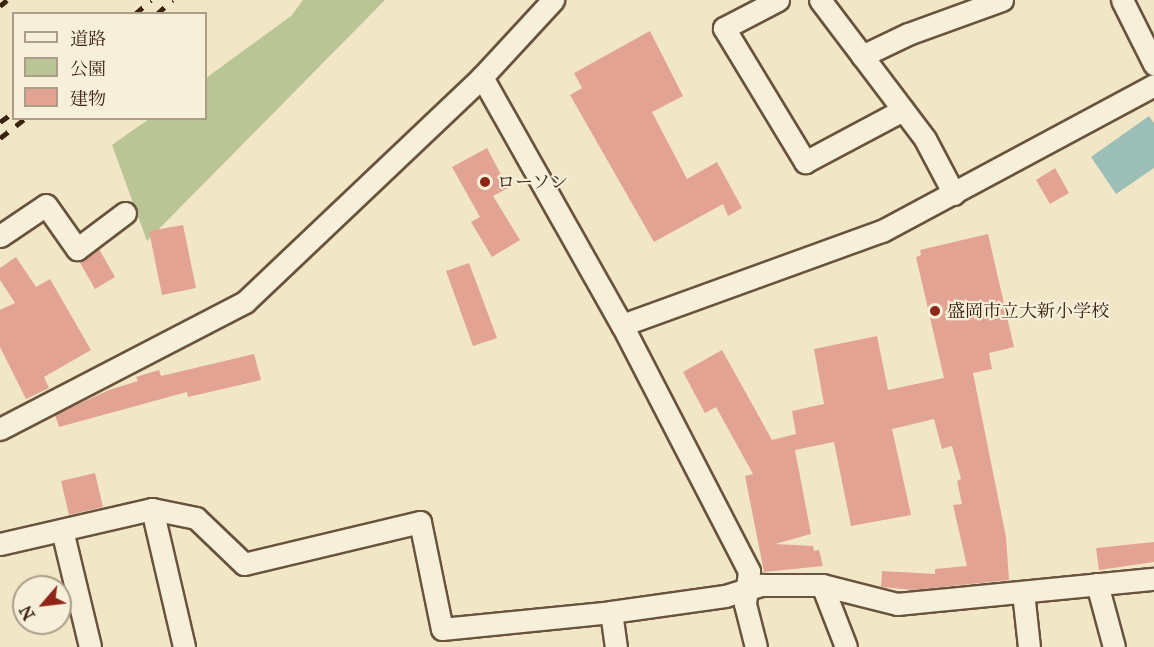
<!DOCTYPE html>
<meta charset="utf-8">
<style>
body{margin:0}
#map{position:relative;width:1154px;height:647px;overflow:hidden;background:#f1e6c6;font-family:"IM FELL Great Primer","Noto Serif JP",serif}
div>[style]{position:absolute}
.green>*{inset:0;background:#bac595}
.water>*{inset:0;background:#9bbfb7}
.building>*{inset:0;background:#e3a393}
.roads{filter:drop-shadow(2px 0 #69533c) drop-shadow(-2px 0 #69533c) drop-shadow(0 2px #69533c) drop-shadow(0 -2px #69533c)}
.minor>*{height:21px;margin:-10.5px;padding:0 10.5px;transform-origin:10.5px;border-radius:10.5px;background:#f6efda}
.rail>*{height:4.5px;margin-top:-2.25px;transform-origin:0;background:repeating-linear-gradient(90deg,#3c220e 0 10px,transparent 0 20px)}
.dots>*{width:16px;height:16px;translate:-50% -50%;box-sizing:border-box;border:3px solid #f6efda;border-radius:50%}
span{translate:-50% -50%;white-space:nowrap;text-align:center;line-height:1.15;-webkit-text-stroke:4.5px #f6efda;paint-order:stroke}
.poi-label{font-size:18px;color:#3c220e}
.left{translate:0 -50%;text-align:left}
.legend{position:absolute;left:12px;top:12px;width:195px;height:108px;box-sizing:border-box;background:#f6efda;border:2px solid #ac9d88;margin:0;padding:8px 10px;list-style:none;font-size:18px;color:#3c220e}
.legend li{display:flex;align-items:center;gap:12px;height:30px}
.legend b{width:30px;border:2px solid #ac9d88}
.north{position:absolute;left:12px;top:575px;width:60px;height:60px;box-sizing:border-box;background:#f6efda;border:2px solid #ac9d88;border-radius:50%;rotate:242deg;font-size:16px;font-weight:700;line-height:24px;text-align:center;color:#3c220e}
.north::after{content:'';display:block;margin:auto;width:21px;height:27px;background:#8f2418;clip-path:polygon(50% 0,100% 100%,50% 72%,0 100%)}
</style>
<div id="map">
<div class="green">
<div style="clip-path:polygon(303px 0,385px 0,147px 241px,112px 145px,149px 119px,206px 118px,206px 78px,291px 16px)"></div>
</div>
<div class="water">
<div style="clip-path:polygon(1149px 116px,1154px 123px,1154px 168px,1116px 194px,1091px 157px)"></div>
</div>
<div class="building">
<div style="clip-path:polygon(650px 31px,683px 96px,652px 112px,687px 179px,717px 162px,742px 208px,728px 216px,723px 204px,654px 242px,570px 95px,582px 88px,574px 73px)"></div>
<div style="clip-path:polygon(487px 148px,508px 188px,493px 196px,520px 240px,492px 257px,471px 222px,480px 217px,452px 167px)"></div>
<div style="clip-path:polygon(1055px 168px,1069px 193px,1050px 204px,1036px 180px)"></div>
<div style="clip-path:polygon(183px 225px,196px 288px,162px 295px,149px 231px)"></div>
<div style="clip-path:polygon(988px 234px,1014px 347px,989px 353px,992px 369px,973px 373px,1006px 537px,1009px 580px,913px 590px,881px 587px,882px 571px,935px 574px,935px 569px,967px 566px,953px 505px,962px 504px,957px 481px,961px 479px,952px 446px,942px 449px,934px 419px,892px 429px,911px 515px,851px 526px,834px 442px,795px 450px,811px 534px,775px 544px,813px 546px,814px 551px,819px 550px,823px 566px,764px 572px,745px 476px,753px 474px,716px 407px,705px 413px,683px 372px,722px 350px,772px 440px,796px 434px,792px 411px,824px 404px,814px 349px,877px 336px,888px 390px,944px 378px,916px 257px,921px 255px,920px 250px)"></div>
<div style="clip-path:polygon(99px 249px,115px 277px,95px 289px,79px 261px)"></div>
<div style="clip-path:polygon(16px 257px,36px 287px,50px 279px,91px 350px,44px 377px,49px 388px,26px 399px,0 347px,0 310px,15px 303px,0 280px,0 268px)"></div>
<div style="clip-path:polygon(469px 263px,497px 338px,473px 346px,446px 271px)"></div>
<div style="clip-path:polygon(254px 354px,261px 380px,188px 397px,187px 392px,59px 427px,55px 415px,109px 390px,138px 381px,136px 377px,159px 370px,161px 376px)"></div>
<div style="clip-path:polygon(95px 473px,103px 507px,69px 515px,61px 481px)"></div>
<div style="clip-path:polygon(1154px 542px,1154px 562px,1099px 570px,1096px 548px)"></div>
</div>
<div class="roads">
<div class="minor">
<div style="left:778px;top:0;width:61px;rotate:152.6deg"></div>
<div style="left:724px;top:28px;width:157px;rotate:58.8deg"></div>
<div style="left:805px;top:162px;width:111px;rotate:-28deg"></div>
<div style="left:820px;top:0;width:174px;rotate:52.9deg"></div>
<div style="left:925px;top:139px;width:62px;rotate:62.2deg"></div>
<div style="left:1122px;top:0;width:72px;rotate:63.4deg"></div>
<div style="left:862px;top:56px;width:51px;rotate:-25.6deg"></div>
<div style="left:908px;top:34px;width:100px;rotate:-19.9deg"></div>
<div style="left:482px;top:77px;width:285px;rotate:60.6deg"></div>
<div style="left:622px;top:325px;width:277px;rotate:62.7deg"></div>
<div style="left:749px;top:571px;width:33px;rotate:97deg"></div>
<div style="left:745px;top:604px;width:44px;rotate:75.7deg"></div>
<div style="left:0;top:236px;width:55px;rotate:-34deg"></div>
<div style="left:46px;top:205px;width:54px;rotate:54.8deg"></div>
<div style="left:77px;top:249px;width:60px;rotate:-36.9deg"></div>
<div style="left:622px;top:325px;width:276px;rotate:-19.9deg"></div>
<div style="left:882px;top:231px;width:309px;rotate:-28.2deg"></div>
<div style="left:0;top:429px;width:276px;rotate:-27.4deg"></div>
<div style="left:245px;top:302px;width:327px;rotate:-43.5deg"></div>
<div style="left:482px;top:77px;width:105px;rotate:-47.3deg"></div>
<div style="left:152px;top:509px;width:142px;rotate:76.9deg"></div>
<div style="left:62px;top:530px;width:120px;rotate:76.5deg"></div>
<div style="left:0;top:544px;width:156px;rotate:-13deg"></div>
<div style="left:152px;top:509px;width:45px;rotate:11.6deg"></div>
<div style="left:196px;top:518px;width:66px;rotate:43.8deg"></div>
<div style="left:244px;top:564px;width:181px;rotate:-13.4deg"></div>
<div style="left:420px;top:522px;width:109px;rotate:78.4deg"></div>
<div style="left:442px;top:629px;width:170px;rotate:-5.7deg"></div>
<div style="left:611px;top:612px;width:115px;rotate:-8deg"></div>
<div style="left:725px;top:596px;width:38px;rotate:-17deg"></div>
<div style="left:761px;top:585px;width:61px"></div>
<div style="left:822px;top:585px;width:77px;rotate:14.2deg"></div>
<div style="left:897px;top:604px;width:258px;rotate:-5.6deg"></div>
<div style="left:1097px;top:584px;width:65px;rotate:74.9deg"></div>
<div style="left:822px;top:585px;width:66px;rotate:68.8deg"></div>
<div style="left:1023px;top:592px;width:55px;rotate:83.8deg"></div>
<div style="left:611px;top:612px;width:35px;rotate:82deg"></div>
</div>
</div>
<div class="rail">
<div style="left:0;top:6px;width:9px;rotate:-41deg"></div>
<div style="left:135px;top:14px;width:21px;rotate:-41deg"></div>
<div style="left:157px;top:14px;width:21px;rotate:-43deg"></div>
<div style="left:0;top:122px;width:17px;rotate:-36deg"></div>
<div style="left:0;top:138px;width:33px;rotate:-38deg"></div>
</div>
<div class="dots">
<div style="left:485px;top:182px;background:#8f2418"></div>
<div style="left:935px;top:311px;background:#8f2418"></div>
</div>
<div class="poi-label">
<span class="left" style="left:497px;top:182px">ローソン</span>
<span class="left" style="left:947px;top:311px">盛岡市立大新小学校</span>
</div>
<ul class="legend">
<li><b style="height:8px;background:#f6efda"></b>道路</li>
<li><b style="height:16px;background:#bac595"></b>公園</li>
<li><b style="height:16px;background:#e3a393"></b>建物</li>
</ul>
<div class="north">N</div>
</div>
